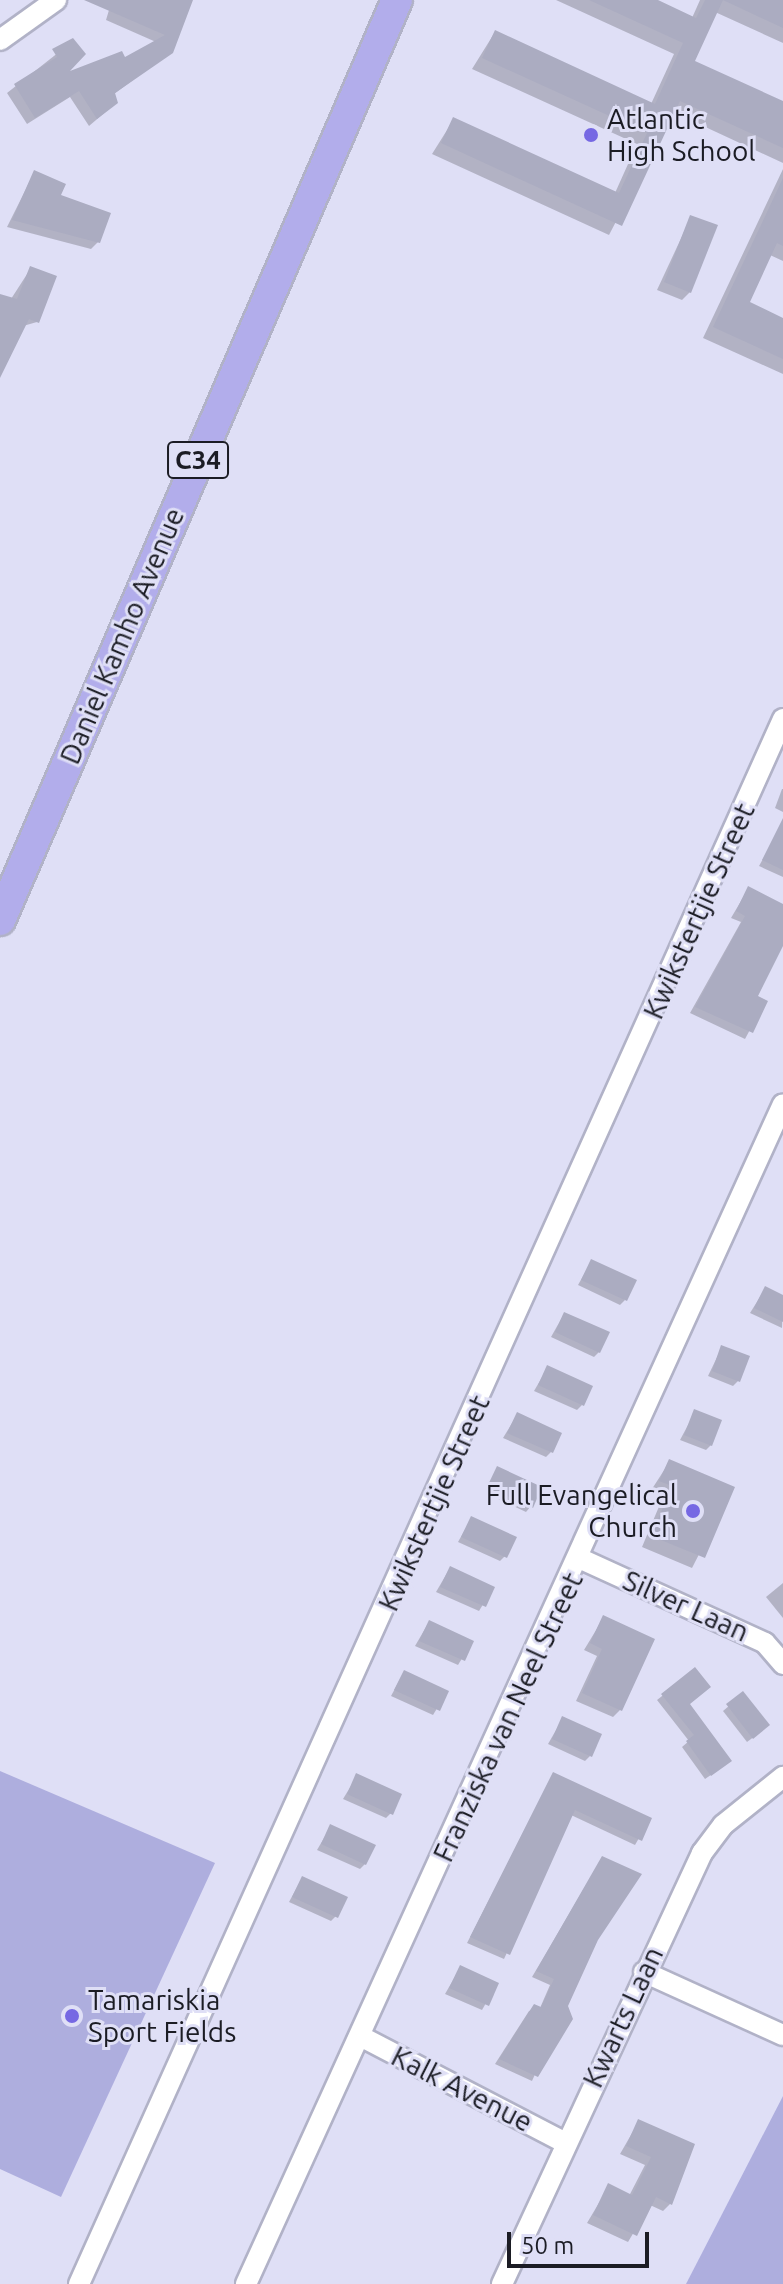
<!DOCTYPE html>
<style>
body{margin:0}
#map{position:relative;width:783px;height:2284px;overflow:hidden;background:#dfdff6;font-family:Ubuntu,sans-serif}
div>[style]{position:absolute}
.green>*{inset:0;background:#aeaede}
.shadow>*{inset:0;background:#0003}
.building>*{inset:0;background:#abacc1}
.roads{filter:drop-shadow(2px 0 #b1b2c7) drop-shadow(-2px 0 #b1b2c7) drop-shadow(0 2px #b1b2c7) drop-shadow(0 -2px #b1b2c7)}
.minor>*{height:20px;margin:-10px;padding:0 10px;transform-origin:10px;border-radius:10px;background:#fff}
.primary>*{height:30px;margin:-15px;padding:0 15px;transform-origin:15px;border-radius:15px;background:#b2adeb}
.dots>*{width:22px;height:22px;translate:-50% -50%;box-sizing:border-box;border:4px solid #dfdff6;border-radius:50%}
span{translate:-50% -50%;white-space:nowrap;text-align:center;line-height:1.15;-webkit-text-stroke:6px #dfdff6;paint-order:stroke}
.shield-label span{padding:2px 6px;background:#dfdff6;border:2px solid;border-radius:6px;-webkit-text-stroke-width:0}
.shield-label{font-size:26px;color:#1b1c24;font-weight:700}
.poi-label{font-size:28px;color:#1b1c24}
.left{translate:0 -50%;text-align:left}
.right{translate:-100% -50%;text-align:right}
.street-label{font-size:28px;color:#1b1c24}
.scale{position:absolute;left:507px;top:2232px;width:142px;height:36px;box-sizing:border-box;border:4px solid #1b1c24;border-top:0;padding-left:10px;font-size:24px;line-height:28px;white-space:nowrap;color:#1b1c24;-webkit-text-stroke:6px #dfdff6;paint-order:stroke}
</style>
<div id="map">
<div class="green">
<div style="clip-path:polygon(0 1771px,215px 1863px,61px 2197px,0 2169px)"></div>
<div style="clip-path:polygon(783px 2096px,783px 2284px,686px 2284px)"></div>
</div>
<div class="shadow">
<div style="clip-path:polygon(112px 0,185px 0,171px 52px,114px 94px,116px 103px,89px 126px,70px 97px,27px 124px,7px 93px,73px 41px,63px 76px,124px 60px,156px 42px,106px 20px)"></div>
<div style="clip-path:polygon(556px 0,653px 0,692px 18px,700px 0,783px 0,783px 43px,715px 12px,692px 62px,783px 104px,783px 163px,673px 112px,609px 235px,432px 154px,454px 119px,615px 193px,637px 144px,472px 69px,495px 32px,651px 104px,674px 54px)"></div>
<div style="clip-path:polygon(783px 169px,783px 261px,770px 255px,747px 303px,783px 320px,783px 374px,703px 338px)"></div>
<div style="clip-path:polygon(34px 173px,98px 242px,91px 249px,7px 227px)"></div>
<div style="clip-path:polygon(691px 217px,690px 292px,682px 300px,657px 290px)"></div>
<div style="clip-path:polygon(31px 268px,37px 322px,23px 326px,0 372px,0 316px)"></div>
<div style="clip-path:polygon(782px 789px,783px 789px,783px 812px,775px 808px)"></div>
<div style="clip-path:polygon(773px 841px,783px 846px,783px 877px,759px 866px)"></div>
<div style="clip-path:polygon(748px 889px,783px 906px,783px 936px,755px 997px,765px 1002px,745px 1039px,690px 1013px,741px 922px,731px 918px)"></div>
<div style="clip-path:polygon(591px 1262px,625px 1300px,620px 1305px,578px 1285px)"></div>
<div style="clip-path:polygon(765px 1289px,783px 1297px,782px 1328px,750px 1313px)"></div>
<div style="clip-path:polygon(564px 1314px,599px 1352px,594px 1357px,551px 1337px)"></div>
<div style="clip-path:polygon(722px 1347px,738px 1381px,733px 1386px,708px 1376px)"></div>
<div style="clip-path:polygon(548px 1367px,582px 1405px,577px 1410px,534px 1391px)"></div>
<div style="clip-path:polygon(695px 1412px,711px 1445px,706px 1450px,680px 1440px)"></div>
<div style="clip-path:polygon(517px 1415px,551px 1452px,546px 1457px,503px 1438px)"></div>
<div style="clip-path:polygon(670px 1461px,733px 1488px,692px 1568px,642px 1547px,663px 1497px,650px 1492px)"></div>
<div style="clip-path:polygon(497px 1469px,531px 1506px,526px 1512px,486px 1493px)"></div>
<div style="clip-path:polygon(471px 1519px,505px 1556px,500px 1561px,458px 1542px)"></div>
<div style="clip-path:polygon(450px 1568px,493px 1588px,479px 1611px,436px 1592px)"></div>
<div style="clip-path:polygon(783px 1583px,783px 1618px,766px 1597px)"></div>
<div style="clip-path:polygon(604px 1617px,620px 1710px,613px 1717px,576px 1701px,597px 1656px,584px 1650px)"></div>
<div style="clip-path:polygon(429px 1622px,472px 1642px,458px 1665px,415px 1646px)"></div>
<div style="clip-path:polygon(695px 1670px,688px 1704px,724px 1766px,705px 1779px,682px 1747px,689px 1741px,657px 1700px)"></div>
<div style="clip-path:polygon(404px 1672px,447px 1692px,433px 1715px,391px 1696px)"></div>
<div style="clip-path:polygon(743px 1694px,763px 1730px,747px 1742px,723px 1711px)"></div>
<div style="clip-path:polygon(563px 1718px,590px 1756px,585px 1761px,548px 1744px)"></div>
<div style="clip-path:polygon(553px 1775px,650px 1819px,635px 1845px,571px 1815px,504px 1959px,467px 1943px)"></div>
<div style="clip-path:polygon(357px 1776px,391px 1813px,386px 1818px,343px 1799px)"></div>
<div style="clip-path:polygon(331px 1826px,365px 1864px,360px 1869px,317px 1850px)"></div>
<div style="clip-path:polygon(602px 1858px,596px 1940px,532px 2081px,495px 2064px,529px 2011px,540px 2008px,550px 1985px,532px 1977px)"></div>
<div style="clip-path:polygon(302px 1878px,336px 1916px,331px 1921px,289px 1902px)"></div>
<div style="clip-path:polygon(460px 1968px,497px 1984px,482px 2010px,445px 1994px)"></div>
<div style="clip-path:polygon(639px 2121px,692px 2145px,670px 2204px,663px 2211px,650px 2205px,628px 2242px,587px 2223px,609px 2186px,629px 2196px,645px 2165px,620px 2154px)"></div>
</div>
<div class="building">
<div style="clip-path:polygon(84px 0,193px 0,173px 53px,115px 93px,118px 103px,97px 119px,79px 91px,35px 118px,14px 84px,57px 57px,52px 49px,73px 38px,86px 54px,70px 71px,122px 51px,125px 57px,165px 35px)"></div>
<div style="clip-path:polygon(589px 0,658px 0,696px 18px,705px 0,783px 0,783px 28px,723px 0,695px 61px,783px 101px,783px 148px,680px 101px,622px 226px,441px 143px,453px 117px,619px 193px,647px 133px,482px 58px,495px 30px,655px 104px,683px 43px)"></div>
<div style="clip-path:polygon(34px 170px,66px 184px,61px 195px,111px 213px,100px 243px,12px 220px)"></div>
<div style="clip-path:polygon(783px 178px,783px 246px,777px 243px,750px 302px,783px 318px,783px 359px,713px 327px)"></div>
<div style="clip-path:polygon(690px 215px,718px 225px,691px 293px,664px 282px)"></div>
<div style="clip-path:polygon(30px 266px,57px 276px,39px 323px,29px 319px,0 378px,0 294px,17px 299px)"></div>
<div style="clip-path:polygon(783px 818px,783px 870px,762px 860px)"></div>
<div style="clip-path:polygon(748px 886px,783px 904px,783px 946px,758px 996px,768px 1001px,753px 1033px,695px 1007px,745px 916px,736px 911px)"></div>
<div style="clip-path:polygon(591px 1259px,637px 1280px,627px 1301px,581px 1280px)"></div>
<div style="clip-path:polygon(765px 1286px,783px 1295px,783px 1322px,754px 1308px)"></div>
<div style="clip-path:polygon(564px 1312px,610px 1332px,600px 1353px,555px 1332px)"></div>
<div style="clip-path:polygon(721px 1345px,750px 1356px,740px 1382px,712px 1371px)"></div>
<div style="clip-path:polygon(547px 1365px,593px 1386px,584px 1406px,538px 1385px)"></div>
<div style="clip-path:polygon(694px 1409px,722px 1420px,712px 1446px,684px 1435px)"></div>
<div style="clip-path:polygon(517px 1412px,562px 1433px,553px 1453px,507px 1433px)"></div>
<div style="clip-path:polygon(669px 1459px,735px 1487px,705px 1558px,651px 1536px,672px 1486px,659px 1481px)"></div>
<div style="clip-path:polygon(497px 1466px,542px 1487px,533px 1508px,487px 1487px)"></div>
<div style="clip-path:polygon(471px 1516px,517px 1537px,507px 1558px,461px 1537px)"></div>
<div style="clip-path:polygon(450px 1566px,495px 1587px,486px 1607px,440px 1587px)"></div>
<div style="clip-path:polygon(603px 1615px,655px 1639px,622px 1711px,582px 1693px,602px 1649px,590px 1643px)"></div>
<div style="clip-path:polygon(429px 1620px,474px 1641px,465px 1661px,419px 1641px)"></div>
<div style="clip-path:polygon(695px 1667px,711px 1687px,690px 1704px,732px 1761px,711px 1776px,686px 1741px,694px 1735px,661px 1694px)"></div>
<div style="clip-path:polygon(404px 1670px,449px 1691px,440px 1711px,394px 1690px)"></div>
<div style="clip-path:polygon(743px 1691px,770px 1725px,753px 1739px,726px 1704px)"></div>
<div style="clip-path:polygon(562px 1716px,602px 1734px,592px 1757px,552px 1739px)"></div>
<div style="clip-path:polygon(553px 1772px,652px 1818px,642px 1841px,575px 1810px,510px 1955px,470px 1937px)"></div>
<div style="clip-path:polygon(356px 1773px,402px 1794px,393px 1815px,347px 1794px)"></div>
<div style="clip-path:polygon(330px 1824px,376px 1845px,366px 1865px,321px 1844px)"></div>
<div style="clip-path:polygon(602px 1856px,642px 1874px,598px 1940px,568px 2006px,573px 2019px,538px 2077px,499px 2059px,534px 2004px,541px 2007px,554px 1979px,536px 1971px)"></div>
<div style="clip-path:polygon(302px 1876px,348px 1897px,338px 1918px,292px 1897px)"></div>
<div style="clip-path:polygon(460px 1965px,499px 1983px,489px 2006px,449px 1988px)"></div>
<div style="clip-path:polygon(638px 2119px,695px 2144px,672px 2205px,656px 2197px,637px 2236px,593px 2215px,608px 2183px,632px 2195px,651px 2157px,626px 2146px)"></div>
</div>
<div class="roads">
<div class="minor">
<div style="left:0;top:40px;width:69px;rotate:-35.5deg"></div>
<div style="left:581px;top:1559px;width:202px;rotate:24.5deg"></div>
<div style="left:765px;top:1643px;width:28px;rotate:49deg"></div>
<div style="left:644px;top:1972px;width:153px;rotate:24.4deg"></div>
<div style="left:360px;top:2036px;width:230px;rotate:27.5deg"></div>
<div style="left:79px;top:2284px;width:1716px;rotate:-65.78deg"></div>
<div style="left:246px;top:2284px;width:1296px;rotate:-65.53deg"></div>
<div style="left:502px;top:2284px;width:475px;rotate:-65.1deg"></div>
<div style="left:702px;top:1853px;width:35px;rotate:-53deg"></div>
<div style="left:723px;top:1825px;width:77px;rotate:-38.7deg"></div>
</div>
<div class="primary">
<div style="left:0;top:920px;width:1002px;rotate:-66.66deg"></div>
</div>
</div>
<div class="dots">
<div style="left:591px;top:135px;background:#7668e3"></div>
<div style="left:693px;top:1511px;background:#7668e3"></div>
<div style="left:72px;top:2016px;background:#7668e3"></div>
</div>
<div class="shield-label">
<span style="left:198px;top:460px">C34</span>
</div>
<div class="poi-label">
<span class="left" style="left:607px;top:135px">Atlantic<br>High School</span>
<span class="right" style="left:677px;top:1511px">Full Evangelical<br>Church</span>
<span class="left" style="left:88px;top:2016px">Tamariskia<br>Sport Fields</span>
</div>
<div class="street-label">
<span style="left:122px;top:636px;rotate:-67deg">Daniel Kamho Avenue</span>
<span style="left:699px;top:911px;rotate:-66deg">Kwikstertjie Street</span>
<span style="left:434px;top:1503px;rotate:-66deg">Kwikstertjie Street</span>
<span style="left:686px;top:1606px;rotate:24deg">Silver Laan</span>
<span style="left:508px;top:1717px;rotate:-65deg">Franziska van Neel Street</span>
<span style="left:623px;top:2017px;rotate:-65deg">Kwarts Laan</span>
<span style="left:462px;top:2089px;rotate:27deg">Kalk Avenue</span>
</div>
<div class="scale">50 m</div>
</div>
